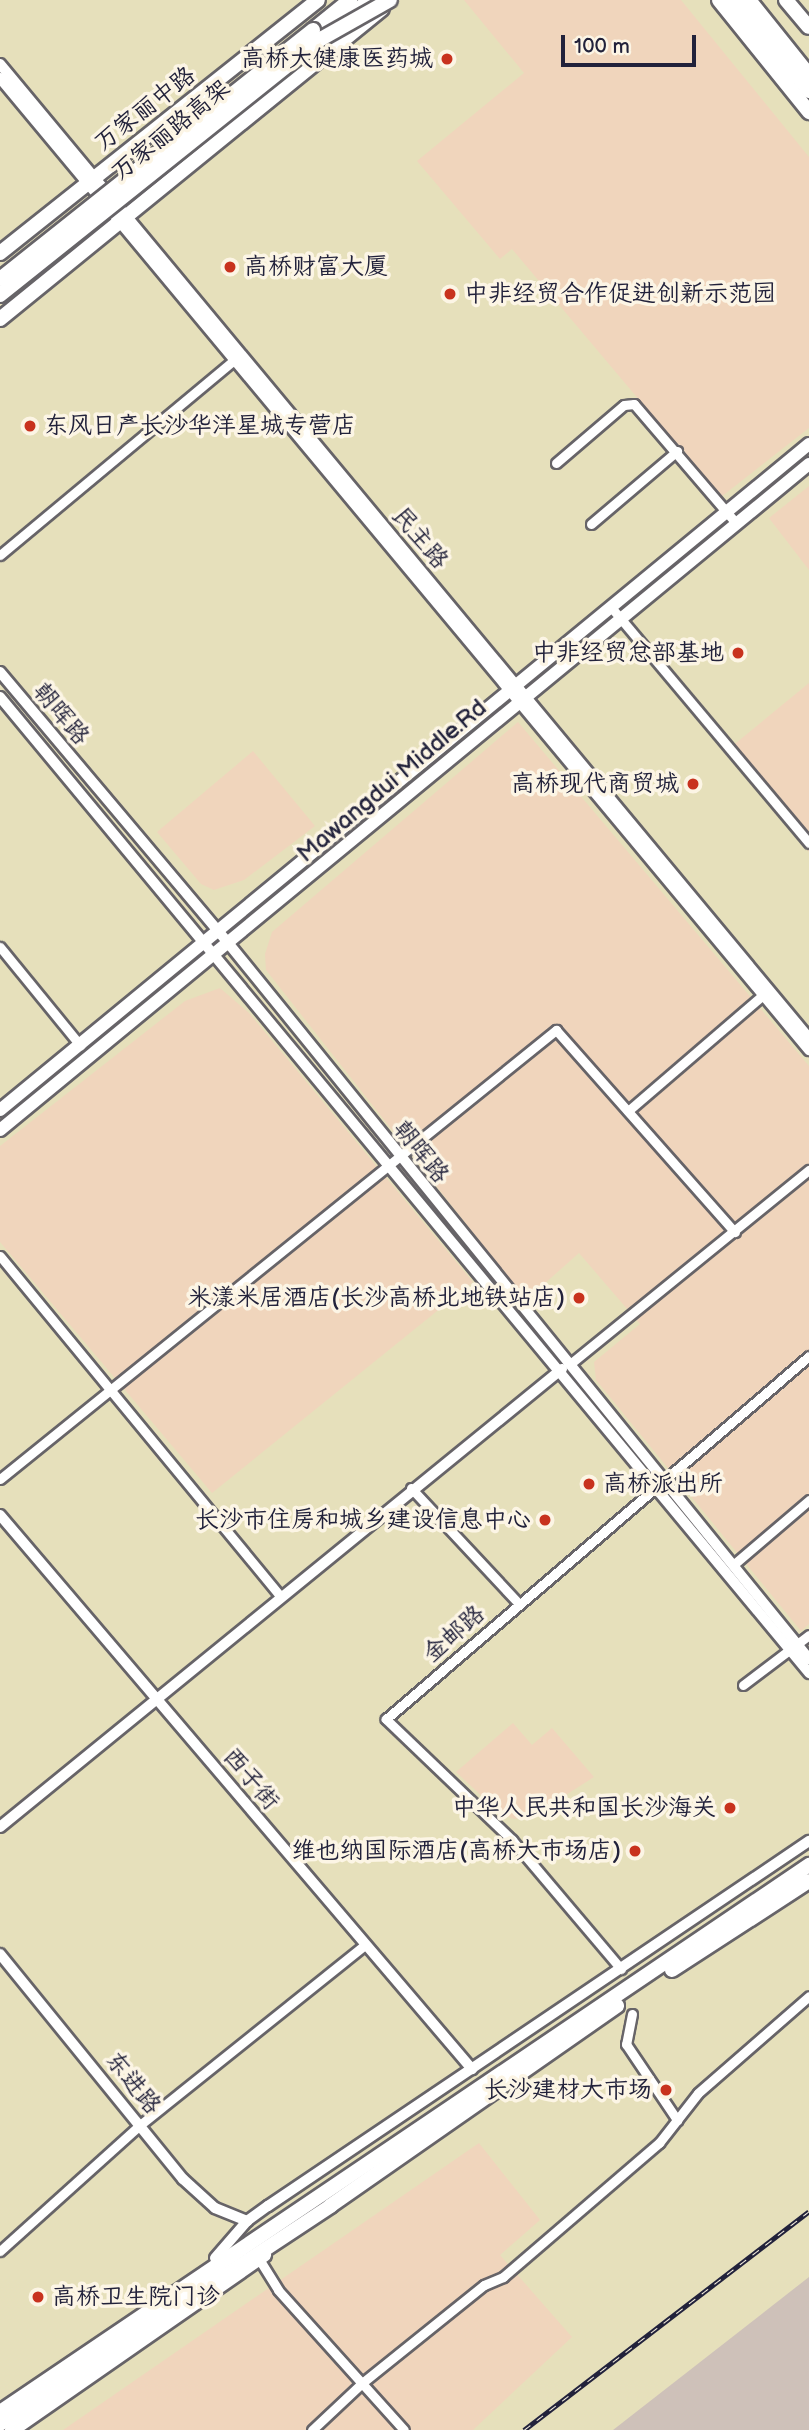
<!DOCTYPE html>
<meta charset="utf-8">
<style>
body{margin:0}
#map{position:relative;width:809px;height:2430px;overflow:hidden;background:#e6e0bb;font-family:"Balsamiq Sans","LXGW WenKai TC",sans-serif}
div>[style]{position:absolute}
.built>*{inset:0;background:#f0d5bc}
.industrial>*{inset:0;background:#cec1b9}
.roads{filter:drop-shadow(2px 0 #676468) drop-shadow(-2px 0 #676468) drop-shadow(0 2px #676468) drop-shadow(0 -2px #676468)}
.minor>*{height:9px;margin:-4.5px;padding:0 4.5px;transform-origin:4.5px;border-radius:4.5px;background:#fff}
.tertiary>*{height:10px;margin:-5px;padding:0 5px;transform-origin:5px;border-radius:5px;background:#fff}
.secondary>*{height:12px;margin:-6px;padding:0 6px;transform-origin:6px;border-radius:6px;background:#fff}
.primary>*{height:14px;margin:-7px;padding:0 7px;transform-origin:7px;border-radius:7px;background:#fff}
.trunk>*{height:14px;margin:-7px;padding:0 7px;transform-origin:7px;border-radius:7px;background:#fff}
.rail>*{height:5px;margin-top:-2.5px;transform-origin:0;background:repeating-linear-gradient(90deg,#fcf5e5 0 8px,#22223b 0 16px);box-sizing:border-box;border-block:2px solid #22223b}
.bridges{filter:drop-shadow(2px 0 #676468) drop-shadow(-2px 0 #676468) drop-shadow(0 2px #676468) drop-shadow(0 -2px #676468)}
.trunk-bridge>*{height:14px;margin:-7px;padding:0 7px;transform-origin:7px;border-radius:7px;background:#fff}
.dots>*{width:19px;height:19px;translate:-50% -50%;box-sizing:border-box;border:4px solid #fcf5e5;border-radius:50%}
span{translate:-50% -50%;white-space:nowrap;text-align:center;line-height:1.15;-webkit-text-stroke:7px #fcf5e5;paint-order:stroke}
.poi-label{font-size:24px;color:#22223b}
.right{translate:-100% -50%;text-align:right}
.left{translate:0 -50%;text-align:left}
.street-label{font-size:24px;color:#22223b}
.scale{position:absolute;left:561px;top:35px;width:135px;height:32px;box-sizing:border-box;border:4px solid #22223b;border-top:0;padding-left:9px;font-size:21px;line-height:24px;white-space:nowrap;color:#22223b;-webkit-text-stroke:5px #fcf5e5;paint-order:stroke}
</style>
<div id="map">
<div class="built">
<div style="clip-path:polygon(464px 0,681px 0,809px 157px,809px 428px,721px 497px,512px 249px,500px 259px,417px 161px,524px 73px)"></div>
<div style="clip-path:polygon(809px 486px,809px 570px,769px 518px)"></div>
<div style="clip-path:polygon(809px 683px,809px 852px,725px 752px)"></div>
<div style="clip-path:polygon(518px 722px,809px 1066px,809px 1624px,801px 1631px,596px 1380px,594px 1362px,640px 1324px,579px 1253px,526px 1300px,266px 970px,265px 954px,272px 932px)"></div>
<div style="clip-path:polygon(253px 751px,315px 826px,244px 880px,214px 890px,201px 884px,157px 832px)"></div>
<div style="clip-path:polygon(220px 988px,249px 1013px,473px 1282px,212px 1493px,0 1242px,0 1146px,185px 1001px)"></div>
<div style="clip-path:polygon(513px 1723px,532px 1745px,552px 1728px,594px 1777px,533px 1816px,514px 1819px,501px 1814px,456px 1772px)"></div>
<div style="clip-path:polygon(479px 2143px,540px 2220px,500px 2255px,572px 2337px,473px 2430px,63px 2430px)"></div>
</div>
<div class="industrial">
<div style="clip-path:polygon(809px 2277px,809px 2430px,613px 2430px)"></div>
</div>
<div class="roads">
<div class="minor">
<div style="left:556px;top:463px;width:89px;rotate:-40.5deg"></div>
<div style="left:624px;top:405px;width:10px;rotate:-6deg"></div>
<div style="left:634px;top:404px;width:157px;rotate:49.4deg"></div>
<div style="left:591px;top:524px;width:113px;rotate:-40.3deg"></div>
<div style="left:0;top:555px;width:305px;rotate:-39.8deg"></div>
<div style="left:611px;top:607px;width:308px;rotate:50deg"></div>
<div style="left:0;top:947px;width:127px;rotate:50.8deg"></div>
<div style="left:628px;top:1111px;width:178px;rotate:-40.7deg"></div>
<div style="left:0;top:1256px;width:440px;rotate:50.5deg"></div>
<div style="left:570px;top:1364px;width:308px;rotate:-39.1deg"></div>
<div style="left:0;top:1479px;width:715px;rotate:-38.92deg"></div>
<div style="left:556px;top:1030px;width:270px;rotate:48.5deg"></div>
<div style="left:411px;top:1488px;width:158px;rotate:47deg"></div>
<div style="left:733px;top:1565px;width:100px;rotate:-40.5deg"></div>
<div style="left:743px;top:1685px;width:83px;rotate:-37.1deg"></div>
<div style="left:621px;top:1969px;width:169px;rotate:-130.2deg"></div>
<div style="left:512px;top:1840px;width:175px;rotate:-136.2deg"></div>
<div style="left:386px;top:1719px;width:557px;rotate:-40.63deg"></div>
<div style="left:632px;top:2014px;width:31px;rotate:101deg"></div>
<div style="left:626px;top:2044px;width:92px;rotate:56.1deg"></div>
<div style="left:0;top:2251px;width:188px;rotate:-42deg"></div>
<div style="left:140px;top:2125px;width:288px;rotate:-38.7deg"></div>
<div style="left:259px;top:2259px;width:36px;rotate:58deg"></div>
<div style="left:278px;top:2290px;width:188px;rotate:48deg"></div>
<div style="left:312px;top:2430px;width:69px;rotate:-43.2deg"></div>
<div style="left:362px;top:2383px;width:156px;rotate:-38.8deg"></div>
<div style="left:484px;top:2285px;width:21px;rotate:-23deg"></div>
<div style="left:503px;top:2277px;width:206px;rotate:-40.7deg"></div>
<div style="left:659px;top:2143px;width:63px;rotate:-52deg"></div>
<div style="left:698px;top:2093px;width:147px;rotate:-41.1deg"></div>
</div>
<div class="tertiary">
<div style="left:0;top:64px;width:1266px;rotate:50.29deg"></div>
<div style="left:0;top:78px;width:1265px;rotate:50.23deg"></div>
<div style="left:0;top:672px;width:356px;rotate:49.9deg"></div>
<div style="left:229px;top:944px;width:921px;rotate:50.95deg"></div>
<div style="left:0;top:697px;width:1268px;rotate:50.34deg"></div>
<div style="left:0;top:1515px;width:728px;rotate:49.57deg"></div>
<div style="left:0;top:1827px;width:725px;rotate:-39.18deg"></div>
<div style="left:0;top:1954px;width:290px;rotate:50.9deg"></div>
<div style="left:183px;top:2179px;width:43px;rotate:42.2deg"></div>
<div style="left:215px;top:2208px;width:35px;rotate:22deg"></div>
<div style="left:215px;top:2258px;width:49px;rotate:-49.1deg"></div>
<div style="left:247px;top:2221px;width:26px;rotate:-36deg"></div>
<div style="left:268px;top:2206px;width:653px;rotate:-34.01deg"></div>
</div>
<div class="secondary">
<div style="left:0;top:1110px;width:1048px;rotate:-39.46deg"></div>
<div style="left:0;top:1130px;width:1048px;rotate:-39.46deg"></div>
</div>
<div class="primary">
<div style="left:719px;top:0;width:144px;rotate:51.2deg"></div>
<div style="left:786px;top:0;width:35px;rotate:50deg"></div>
<div style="left:0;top:253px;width:406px;rotate:-38.5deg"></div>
<div style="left:0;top:319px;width:492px;rotate:-39.1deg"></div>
</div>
<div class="trunk">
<div style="left:734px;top:0;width:118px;rotate:50.5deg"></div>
<div style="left:749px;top:0;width:96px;rotate:51.3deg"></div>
<div style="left:341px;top:23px;width:36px;rotate:-39deg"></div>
<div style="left:313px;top:30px;width:48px;rotate:-39deg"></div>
<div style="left:672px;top:1970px;width:163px;rotate:-33deg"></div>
<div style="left:0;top:2412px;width:977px;rotate:-34.06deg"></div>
<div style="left:0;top:2424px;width:396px;rotate:-33.4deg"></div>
<div style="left:330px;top:2206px;width:350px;rotate:-34.9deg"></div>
<div style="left:12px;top:2430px;width:307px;rotate:-34.8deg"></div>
</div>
</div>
<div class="rail">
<div style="left:524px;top:2430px;width:359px;rotate:-37.5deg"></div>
</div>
<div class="bridges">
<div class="trunk-bridge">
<div style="left:0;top:279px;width:400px;rotate:-38.5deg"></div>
<div style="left:0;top:295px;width:411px;rotate:-38.6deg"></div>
<div style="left:321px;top:39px;width:79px;rotate:-29.5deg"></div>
</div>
</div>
<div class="dots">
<div style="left:447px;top:59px;background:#c8321e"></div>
<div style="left:230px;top:267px;background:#c8321e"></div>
<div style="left:450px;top:294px;background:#c8321e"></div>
<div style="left:30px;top:426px;background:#c8321e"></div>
<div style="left:738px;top:653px;background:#c8321e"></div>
<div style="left:693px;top:784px;background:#c8321e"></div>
<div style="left:579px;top:1298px;background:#c8321e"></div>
<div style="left:589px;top:1484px;background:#c8321e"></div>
<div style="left:545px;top:1520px;background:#c8321e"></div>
<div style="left:730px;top:1808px;background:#c8321e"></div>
<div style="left:635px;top:1851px;background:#c8321e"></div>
<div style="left:666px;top:2090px;background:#c8321e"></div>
<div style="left:38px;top:2297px;background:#c8321e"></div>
</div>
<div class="poi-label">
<span class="right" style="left:433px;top:59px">高桥大健康医药城</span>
<span class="left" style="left:244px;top:267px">高桥财富大厦</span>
<span class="left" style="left:464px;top:294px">中非经贸合作促进创新示范园</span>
<span class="left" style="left:44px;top:426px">东风日产长沙华洋星城专营店</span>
<span class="right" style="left:724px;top:653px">中非经贸总部基地</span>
<span class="right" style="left:679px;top:784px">高桥现代商贸城</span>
<span class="right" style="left:565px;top:1298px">米漾米居酒店(长沙高桥北地铁站店)</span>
<span class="left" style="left:603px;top:1484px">高桥派出所</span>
<span class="right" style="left:531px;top:1520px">长沙市住房和城乡建设信息中心</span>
<span class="right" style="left:716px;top:1808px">中华人民共和国长沙海关</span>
<span class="right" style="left:621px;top:1851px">维也纳国际酒店(高桥大市场店)</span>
<span class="right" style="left:652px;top:2090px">长沙建材大市场</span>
<span class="left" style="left:52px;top:2297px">高桥卫生院门诊</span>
</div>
<div class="street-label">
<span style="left:145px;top:109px;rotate:-38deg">万家丽中路</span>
<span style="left:171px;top:130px;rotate:-39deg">万家丽路高架</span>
<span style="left:420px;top:538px;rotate:50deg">民主路</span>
<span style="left:61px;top:714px;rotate:50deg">朝晖路</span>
<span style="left:392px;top:781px;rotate:-40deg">Mawangdui Middle.Rd</span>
<span style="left:421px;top:1152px;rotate:51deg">朝晖路</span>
<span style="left:454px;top:1634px;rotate:-41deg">金邮路</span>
<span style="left:251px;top:1779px;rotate:50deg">西子街</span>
<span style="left:133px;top:2083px;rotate:51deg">东进路</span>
</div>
<div class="scale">100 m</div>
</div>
